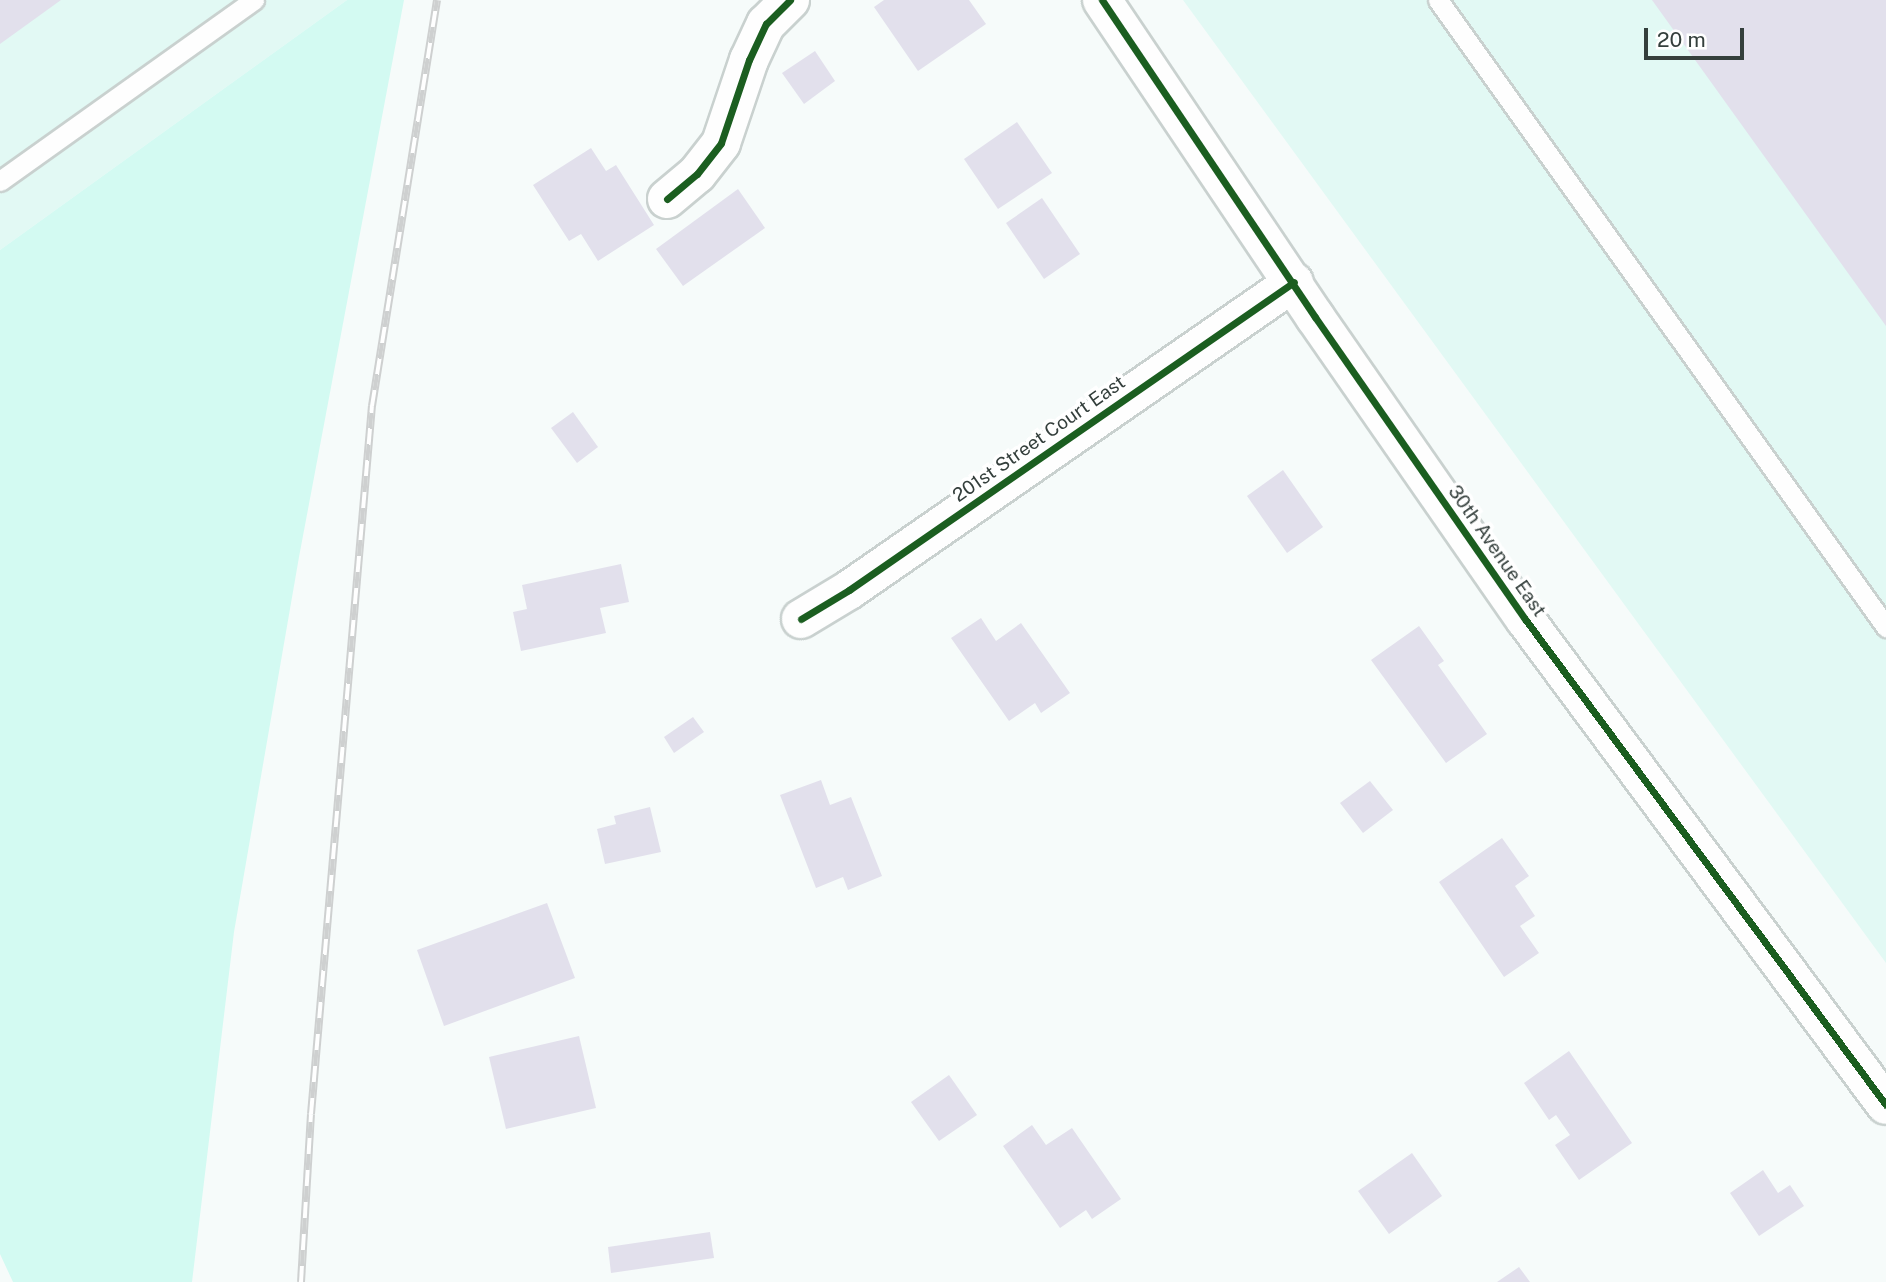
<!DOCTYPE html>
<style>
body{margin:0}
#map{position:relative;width:1886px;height:1282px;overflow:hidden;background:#f6fbfa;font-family:"Public Sans",sans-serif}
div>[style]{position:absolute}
.built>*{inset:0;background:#e2f9f4}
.green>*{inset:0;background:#d3faf2}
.building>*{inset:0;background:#e2e0ec}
.roads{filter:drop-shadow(2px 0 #c9d1cf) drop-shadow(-2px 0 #c9d1cf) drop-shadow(0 2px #c9d1cf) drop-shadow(0 -2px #c9d1cf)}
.service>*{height:19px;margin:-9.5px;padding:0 9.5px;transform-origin:9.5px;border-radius:9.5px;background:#fefefe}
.minor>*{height:38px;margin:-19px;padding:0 19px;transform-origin:19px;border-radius:19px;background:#fefefe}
.rail>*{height:8px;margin-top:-4px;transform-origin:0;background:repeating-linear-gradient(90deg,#fff 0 16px,#ced0d0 0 32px);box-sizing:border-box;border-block:2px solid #ced0d0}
.cycleway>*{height:7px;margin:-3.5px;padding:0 3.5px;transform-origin:3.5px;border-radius:3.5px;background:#1b5e20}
span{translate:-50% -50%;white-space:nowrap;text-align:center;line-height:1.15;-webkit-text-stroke:7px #fff;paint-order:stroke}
.street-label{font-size:19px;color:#343f3c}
.scale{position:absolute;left:1644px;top:28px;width:100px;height:32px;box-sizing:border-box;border:4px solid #343f3c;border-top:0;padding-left:9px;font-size:21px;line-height:24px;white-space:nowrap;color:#343f3c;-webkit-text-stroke:5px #fff;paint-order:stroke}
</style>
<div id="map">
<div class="built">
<div style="clip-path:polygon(0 0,347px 0,0 250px)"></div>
<div style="clip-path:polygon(1183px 0,1886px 0,1886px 963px)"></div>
</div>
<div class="green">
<div style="clip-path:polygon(347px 0,404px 0,299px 557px,234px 932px,192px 1282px,13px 1282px,0 1254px,0 250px)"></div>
</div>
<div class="building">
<div style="clip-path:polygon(0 0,61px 0,0 44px)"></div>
<div style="clip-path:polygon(884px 0,969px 0,986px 24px,918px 71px,874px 7px)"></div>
<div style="clip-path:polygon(1652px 0,1886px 0,1886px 326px)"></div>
<div style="clip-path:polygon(815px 51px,835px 81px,804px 104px,782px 73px)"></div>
<div style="clip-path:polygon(1017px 122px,1052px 173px,998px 209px,964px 159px)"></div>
<div style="clip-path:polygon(591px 148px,606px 171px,616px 165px,654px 225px,598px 261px,581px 234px,569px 241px,533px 185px)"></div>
<div style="clip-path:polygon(738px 189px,765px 228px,683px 286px,656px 249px)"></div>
<div style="clip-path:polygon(1042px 198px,1080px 254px,1044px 279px,1006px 223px)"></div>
<div style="clip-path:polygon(573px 412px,598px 447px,577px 463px,551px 428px)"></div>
<div style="clip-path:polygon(1283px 470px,1323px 527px,1287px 553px,1247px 496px)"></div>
<div style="clip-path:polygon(621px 564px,629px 602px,600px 608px,606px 633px,521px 651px,513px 612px,527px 609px,522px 585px)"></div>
<div style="clip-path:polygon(981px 618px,996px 641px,1021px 623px,1070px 693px,1041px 713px,1035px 703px,1009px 721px,951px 638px)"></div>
<div style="clip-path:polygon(1419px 626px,1444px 661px,1438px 665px,1487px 734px,1446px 763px,1371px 660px)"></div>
<div style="clip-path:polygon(693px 717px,704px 732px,674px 753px,664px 737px)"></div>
<div style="clip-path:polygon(821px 780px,830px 805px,851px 797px,882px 876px,848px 890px,843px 877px,816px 888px,780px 795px)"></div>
<div style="clip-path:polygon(1370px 781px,1393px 810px,1363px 833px,1340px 803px)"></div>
<div style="clip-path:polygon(650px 807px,661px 852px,605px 864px,597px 829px,616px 824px,614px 816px)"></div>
<div style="clip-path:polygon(1502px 838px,1529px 876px,1515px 886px,1535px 916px,1520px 926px,1539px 953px,1504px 977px,1439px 882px)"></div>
<div style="clip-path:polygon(547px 903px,575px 978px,444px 1026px,417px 950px)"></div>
<div style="clip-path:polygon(579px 1036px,596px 1108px,506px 1129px,489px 1057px)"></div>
<div style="clip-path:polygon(1569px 1051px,1632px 1143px,1579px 1180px,1555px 1145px,1570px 1135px,1556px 1115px,1549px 1120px,1524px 1083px)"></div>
<div style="clip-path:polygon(949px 1075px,977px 1115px,939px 1141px,911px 1102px)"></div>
<div style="clip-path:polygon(1032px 1125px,1046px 1145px,1072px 1128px,1121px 1199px,1092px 1219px,1086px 1210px,1060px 1228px,1003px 1146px)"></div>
<div style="clip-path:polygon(1412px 1153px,1442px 1196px,1389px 1234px,1358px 1191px)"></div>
<div style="clip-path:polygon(1763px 1170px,1778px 1193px,1790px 1185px,1804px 1206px,1759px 1236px,1730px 1193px)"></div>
<div style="clip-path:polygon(710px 1232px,714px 1258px,611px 1273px,608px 1247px)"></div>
<div style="clip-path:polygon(1519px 1267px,1530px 1282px,1497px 1282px)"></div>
</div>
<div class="roads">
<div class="service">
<div style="left:1438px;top:0;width:771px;rotate:54.45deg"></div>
<div style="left:0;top:181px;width:312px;rotate:-35.5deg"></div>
</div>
<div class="minor">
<div style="left:1102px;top:0;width:382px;rotate:56.1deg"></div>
<div style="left:1315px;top:317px;width:368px;rotate:55.2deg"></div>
<div style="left:1525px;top:619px;width:605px;rotate:53.4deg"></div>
<div style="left:667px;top:199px;width:39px;rotate:-40deg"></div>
<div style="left:697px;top:174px;width:39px;rotate:-52deg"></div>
<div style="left:721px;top:143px;width:88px;rotate:-71.4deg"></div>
<div style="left:749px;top:60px;width:40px;rotate:-65deg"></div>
<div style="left:766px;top:24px;width:34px;rotate:-45deg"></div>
<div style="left:801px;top:619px;width:56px;rotate:-31.1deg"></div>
<div style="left:849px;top:590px;width:541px;rotate:-34.69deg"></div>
</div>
</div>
<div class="rail">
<div style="left:301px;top:1282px;width:168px;rotate:-86.6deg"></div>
<div style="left:311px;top:1114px;width:711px;rotate:-85.08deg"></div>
<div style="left:372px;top:406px;width:411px;rotate:-80.9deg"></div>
</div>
<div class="cycleway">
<div style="left:1102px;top:0;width:382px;rotate:56.1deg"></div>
<div style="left:1315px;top:317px;width:368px;rotate:55.2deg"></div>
<div style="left:1525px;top:619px;width:605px;rotate:53.4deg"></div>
<div style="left:667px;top:199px;width:39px;rotate:-40deg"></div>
<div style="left:697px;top:174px;width:39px;rotate:-52deg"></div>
<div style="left:721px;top:143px;width:88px;rotate:-71.4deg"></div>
<div style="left:749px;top:60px;width:40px;rotate:-65deg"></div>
<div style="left:766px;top:24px;width:34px;rotate:-45deg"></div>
<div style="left:801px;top:619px;width:56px;rotate:-31.1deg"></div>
<div style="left:849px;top:590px;width:541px;rotate:-34.69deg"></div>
</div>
<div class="street-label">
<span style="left:1039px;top:439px;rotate:-35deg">201st Street Court East</span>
<span style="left:1497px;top:551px;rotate:55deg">30th Avenue East</span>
</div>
<div class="scale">20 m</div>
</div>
